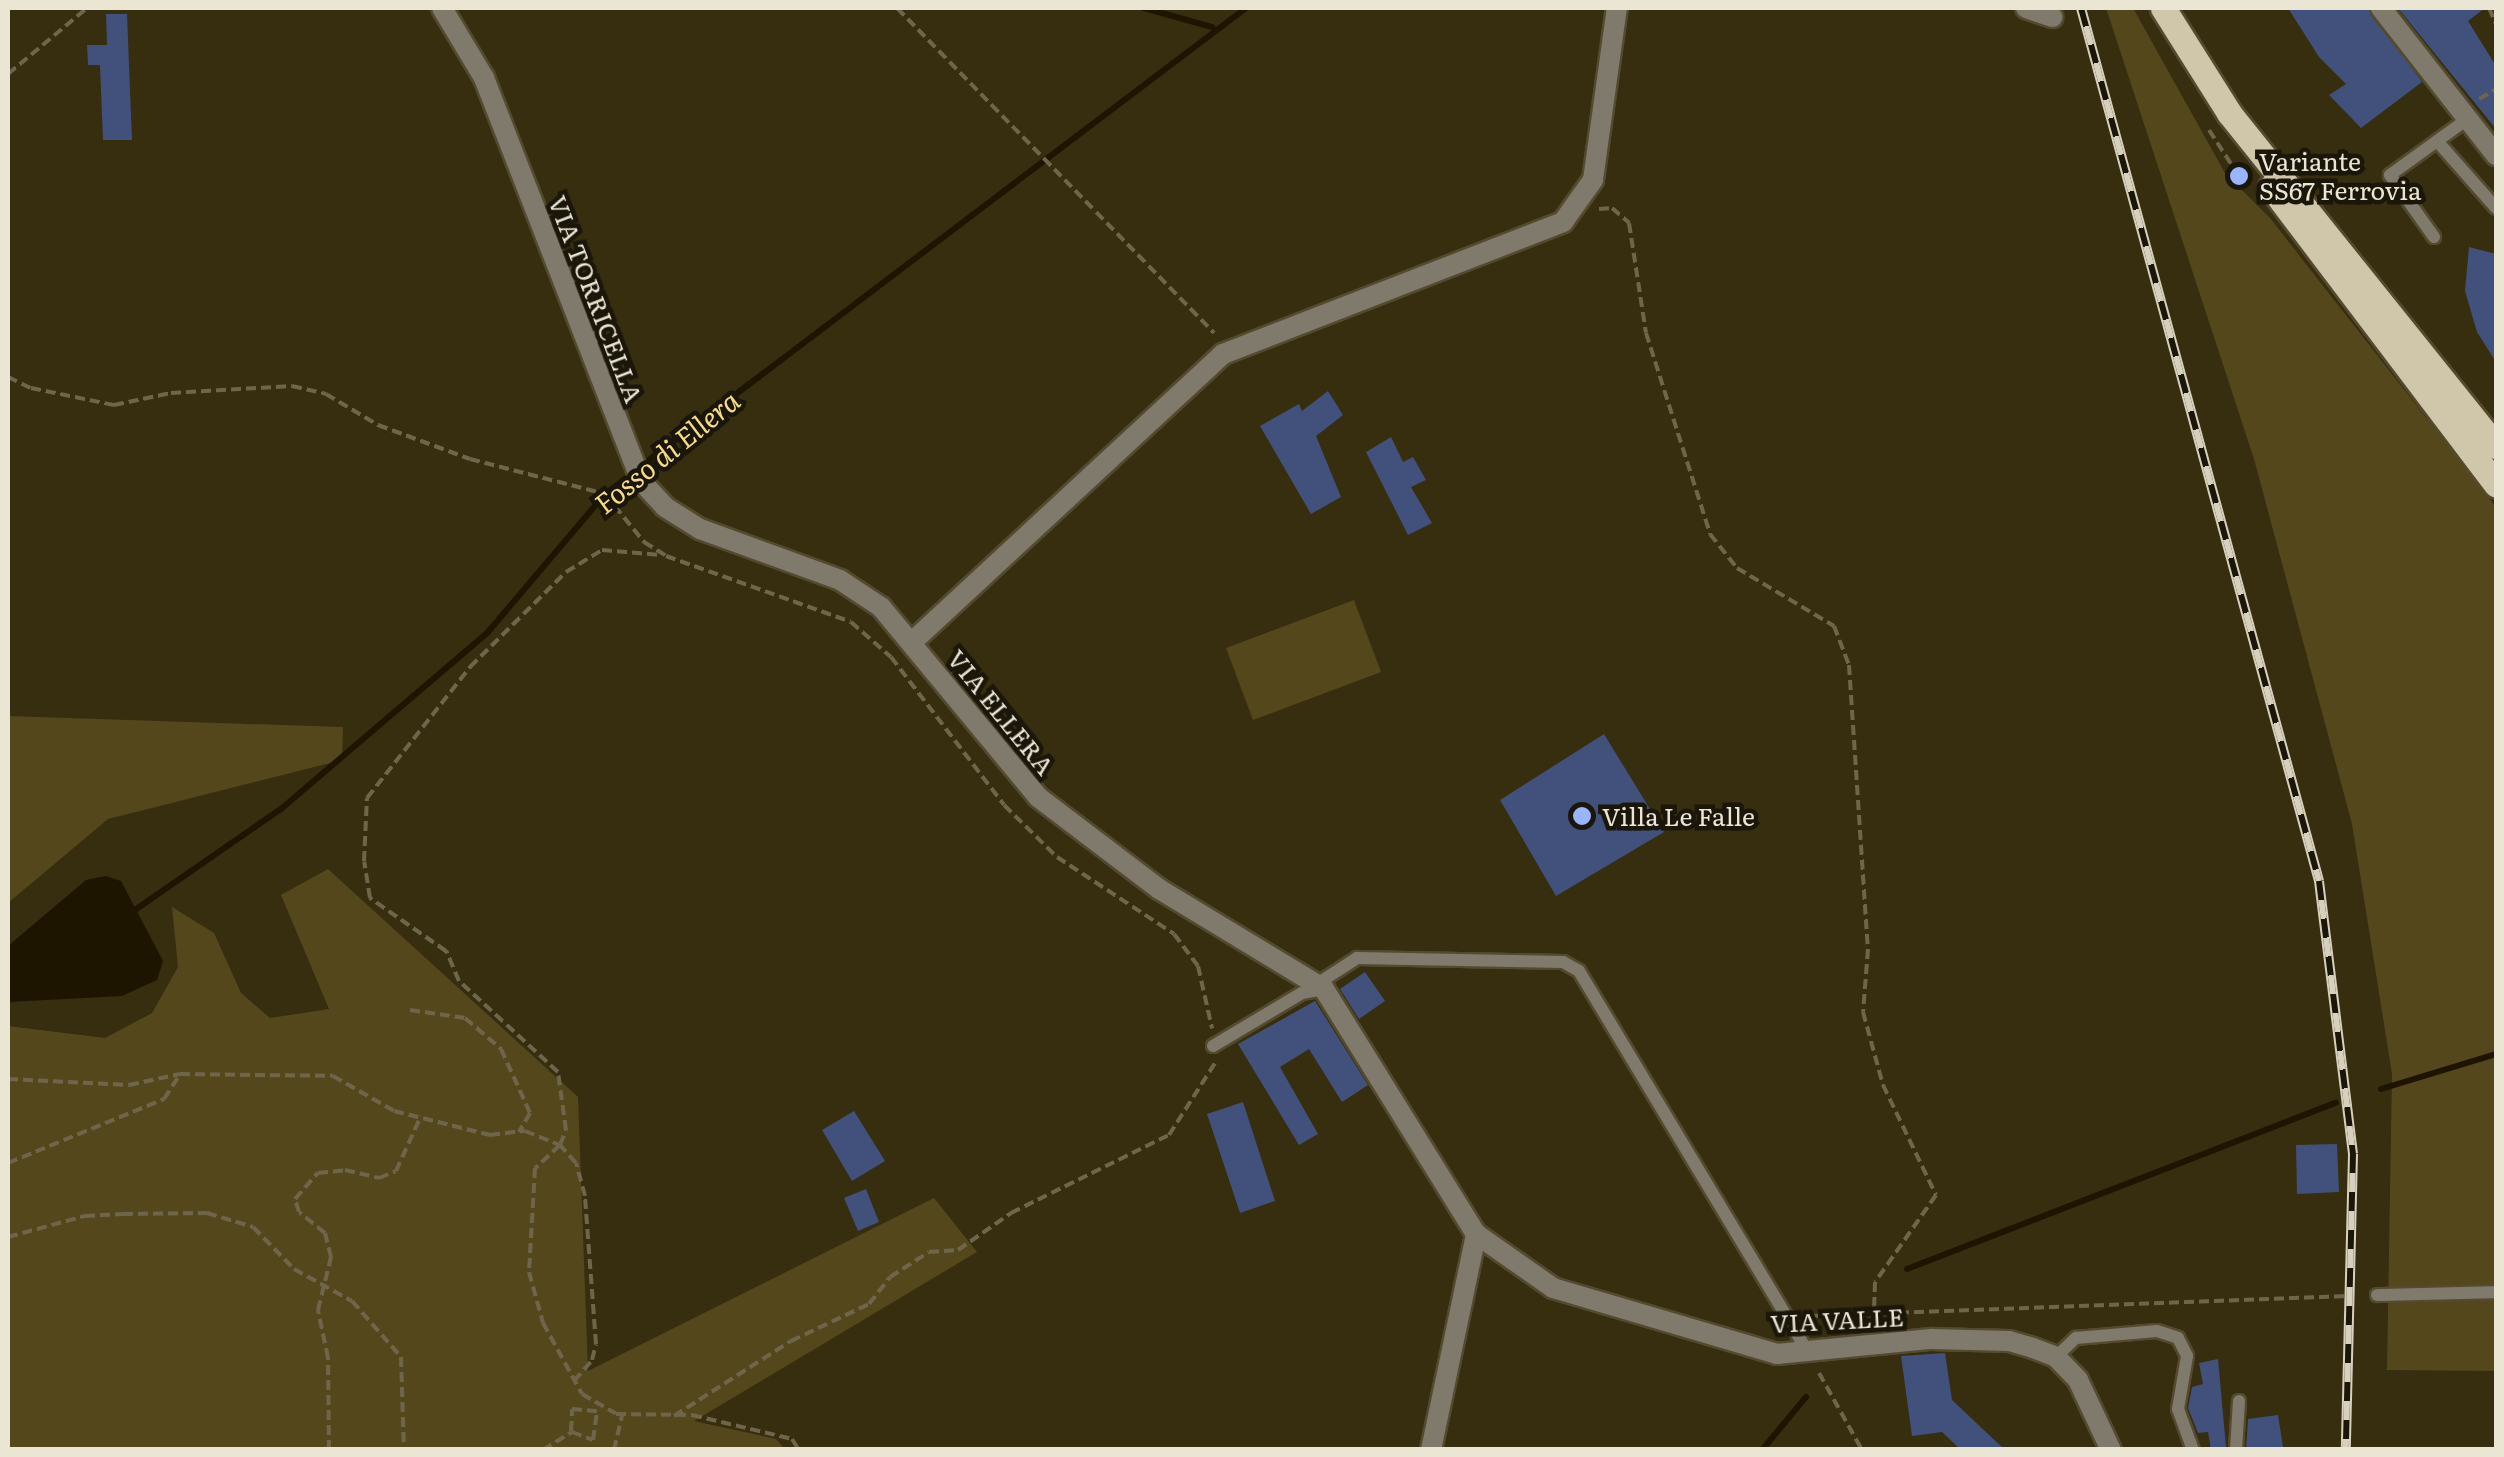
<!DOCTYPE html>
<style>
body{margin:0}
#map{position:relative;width:2504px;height:1457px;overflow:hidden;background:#372d0f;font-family:Literata,serif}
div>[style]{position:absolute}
.green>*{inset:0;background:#55471c}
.water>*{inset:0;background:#1e1500}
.stream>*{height:6px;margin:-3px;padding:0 3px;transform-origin:3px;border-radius:3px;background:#1e1500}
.building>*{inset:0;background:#41517b}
.path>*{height:4px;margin-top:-2px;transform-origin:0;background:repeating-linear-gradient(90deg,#6e654b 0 10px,transparent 0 15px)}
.roads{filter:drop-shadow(2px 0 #544a2f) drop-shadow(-2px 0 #544a2f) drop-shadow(0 2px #544a2f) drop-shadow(0 -2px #544a2f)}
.lane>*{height:12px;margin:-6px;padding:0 6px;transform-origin:6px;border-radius:6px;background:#7f7a6c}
.street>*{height:20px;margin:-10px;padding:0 10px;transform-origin:10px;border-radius:10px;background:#7f7a6c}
.primary>*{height:25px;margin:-12.5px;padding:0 12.5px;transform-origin:12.5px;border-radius:12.5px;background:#d0c6a9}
.rail>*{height:10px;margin-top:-5px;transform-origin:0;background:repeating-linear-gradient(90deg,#1b160a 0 19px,#d6d0bd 0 38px);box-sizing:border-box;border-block:2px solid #d6d0bd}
.dots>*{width:28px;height:28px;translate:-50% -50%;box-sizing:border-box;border:5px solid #1b160a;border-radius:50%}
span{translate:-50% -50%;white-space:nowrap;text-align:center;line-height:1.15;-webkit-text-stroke:9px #1b160a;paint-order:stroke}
.poi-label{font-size:25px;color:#ebe5d4}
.left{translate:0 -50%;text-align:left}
.street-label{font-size:25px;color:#ebe5d4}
.water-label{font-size:28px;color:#f5da8a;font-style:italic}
.frame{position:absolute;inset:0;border:10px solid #ebe5d4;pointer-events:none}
</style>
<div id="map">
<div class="green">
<div style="clip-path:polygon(2106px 8px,2133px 8px,2225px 173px,2270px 218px,2496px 507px,2496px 1371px,2387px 1370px,2392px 1074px,2352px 824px,2254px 459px)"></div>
<div style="clip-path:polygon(1354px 600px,1381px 672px,1253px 720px,1226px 648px)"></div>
<div style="clip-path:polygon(8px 716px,343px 727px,342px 760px,108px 819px,8px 903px)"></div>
<div style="clip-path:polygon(328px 869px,578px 1097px,588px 1371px,934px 1198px,977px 1252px,694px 1421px,776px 1439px,785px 1449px,8px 1449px,8px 1026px,105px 1038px,152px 1013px,178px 967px,172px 907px,214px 933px,241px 993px,270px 1018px,329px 1009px,281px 895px)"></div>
</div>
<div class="water">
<div style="clip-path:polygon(106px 876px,121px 881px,163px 961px,157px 980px,122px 996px,8px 1002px,8px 946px,86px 880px)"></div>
</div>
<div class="stream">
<div style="left:1144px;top:8px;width:71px;rotate:15.6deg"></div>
<div style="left:641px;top:466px;width:759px;rotate:-37.13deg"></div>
<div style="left:132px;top:912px;width:181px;rotate:-34.7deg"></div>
<div style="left:281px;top:809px;width:272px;rotate:-40.5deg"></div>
<div style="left:488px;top:632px;width:181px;rotate:-49.7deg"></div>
<div style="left:605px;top:494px;width:34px;rotate:-37deg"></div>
<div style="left:2381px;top:1089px;width:120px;rotate:-16.9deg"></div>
<div style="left:1907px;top:1269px;width:460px;rotate:-21.2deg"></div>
<div style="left:1762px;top:1450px;width:69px;rotate:-50.3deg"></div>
</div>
<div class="building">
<div style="clip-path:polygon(2288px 8px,2368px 8px,2422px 82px,2361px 128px,2329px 95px,2346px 84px,2319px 57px)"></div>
<div style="clip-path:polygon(2398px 8px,2485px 8px,2468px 21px,2496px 66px,2496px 129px)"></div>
<div style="clip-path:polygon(106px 14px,127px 14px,132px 140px,103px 140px,100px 65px,88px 65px,87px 45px,107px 45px)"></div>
<div style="clip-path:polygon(2469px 247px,2496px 254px,2496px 362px,2477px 332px,2465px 291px)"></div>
<div style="clip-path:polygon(1328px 391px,1343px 415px,1316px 436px,1341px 497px,1311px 514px,1260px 426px,1299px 404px,1302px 411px)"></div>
<div style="clip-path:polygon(1391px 437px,1403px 462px,1413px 457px,1426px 480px,1411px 487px,1432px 523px,1408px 535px,1366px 452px)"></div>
<div style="clip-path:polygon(1604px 734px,1664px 832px,1556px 896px,1500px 800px)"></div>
<div style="clip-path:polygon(1365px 972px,1385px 1001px,1359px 1019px,1340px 989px)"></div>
<div style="clip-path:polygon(1315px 1001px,1368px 1085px,1342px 1102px,1309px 1049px,1280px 1067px,1318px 1134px,1299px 1145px,1238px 1044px)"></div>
<div style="clip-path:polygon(1243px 1102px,1275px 1201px,1240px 1213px,1207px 1114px)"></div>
<div style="clip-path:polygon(854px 1111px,885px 1161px,852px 1181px,822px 1130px)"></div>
<div style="clip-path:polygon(2337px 1144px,2339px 1192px,2297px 1194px,2296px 1145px)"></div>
<div style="clip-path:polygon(866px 1189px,879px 1222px,858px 1231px,844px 1198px)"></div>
<div style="clip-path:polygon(1945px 1353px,1952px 1400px,2005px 1450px,1961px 1450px,1942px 1432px,1912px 1436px,1901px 1356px)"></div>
<div style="clip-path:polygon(2218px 1359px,2226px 1447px,2211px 1450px,2208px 1432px,2198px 1433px,2188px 1408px,2192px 1387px,2203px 1384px,2199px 1363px)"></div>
<div style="clip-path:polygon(2278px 1415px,2283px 1447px,2246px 1450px,2248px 1419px)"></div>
</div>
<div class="path">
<div style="left:897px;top:8px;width:454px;rotate:45.7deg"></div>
<div style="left:2489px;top:8px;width:17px;rotate:66deg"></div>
<div style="left:8px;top:74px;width:103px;rotate:-39.9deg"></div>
<div style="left:2479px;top:99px;width:20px;rotate:-30deg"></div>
<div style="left:2209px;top:130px;width:55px;rotate:56.9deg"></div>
<div style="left:1599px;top:209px;width:13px;rotate:-4deg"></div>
<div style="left:1612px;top:208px;width:23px;rotate:41deg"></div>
<div style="left:1629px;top:223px;width:111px;rotate:81.2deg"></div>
<div style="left:1646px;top:333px;width:211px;rotate:72.3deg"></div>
<div style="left:1710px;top:534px;width:43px;rotate:51.5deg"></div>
<div style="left:1737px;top:568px;width:113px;rotate:30.9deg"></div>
<div style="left:1834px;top:626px;width:42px;rotate:69deg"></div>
<div style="left:1849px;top:665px;width:285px;rotate:86.2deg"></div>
<div style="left:1868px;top:949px;width:63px;rotate:94.5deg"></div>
<div style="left:1863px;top:1012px;width:76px;rotate:74.7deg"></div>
<div style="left:1883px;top:1085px;width:122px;rotate:64.3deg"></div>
<div style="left:1936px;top:1195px;width:106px;rotate:125deg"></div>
<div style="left:1875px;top:1282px;width:32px;rotate:92deg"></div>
<div style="left:8px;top:377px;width:25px;rotate:26deg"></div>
<div style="left:31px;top:388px;width:85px;rotate:11.6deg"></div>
<div style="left:114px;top:405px;width:58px;rotate:-11.9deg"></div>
<div style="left:171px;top:393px;width:121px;rotate:-3.3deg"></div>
<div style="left:292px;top:386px;width:35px;rotate:13deg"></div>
<div style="left:326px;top:394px;width:61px;rotate:30.8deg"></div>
<div style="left:378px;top:425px;width:98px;rotate:20.3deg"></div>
<div style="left:470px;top:459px;width:139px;rotate:14.5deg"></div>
<div style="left:605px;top:494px;width:62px;rotate:50.9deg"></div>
<div style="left:644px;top:542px;width:26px;rotate:32deg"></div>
<div style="left:666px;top:556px;width:196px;rotate:19.6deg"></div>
<div style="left:851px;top:622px;width:53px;rotate:41.2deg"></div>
<div style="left:891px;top:657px;width:186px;rotate:52.6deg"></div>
<div style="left:1004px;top:805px;width:74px;rotate:44.5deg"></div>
<div style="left:1057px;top:857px;width:140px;rotate:33.3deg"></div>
<div style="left:1174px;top:934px;width:40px;rotate:53deg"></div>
<div style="left:1198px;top:966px;width:64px;rotate:77.3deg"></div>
<div style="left:410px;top:1010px;width:56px;rotate:8.3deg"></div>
<div style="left:465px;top:1018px;width:48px;rotate:40.7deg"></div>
<div style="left:501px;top:1049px;width:70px;rotate:65.6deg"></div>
<div style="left:530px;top:1113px;width:22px;rotate:120deg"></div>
<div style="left:8px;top:1079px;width:121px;rotate:2.8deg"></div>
<div style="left:129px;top:1085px;width:52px;rotate:-12.2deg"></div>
<div style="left:180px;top:1074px;width:153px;rotate:0.7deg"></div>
<div style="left:333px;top:1076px;width:70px;rotate:29.8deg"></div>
<div style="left:394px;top:1111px;width:99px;rotate:14deg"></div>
<div style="left:490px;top:1135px;width:35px;rotate:-7deg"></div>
<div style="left:525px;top:1131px;width:38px;rotate:22deg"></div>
<div style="left:560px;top:1145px;width:34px;rotate:137deg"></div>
<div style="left:535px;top:1168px;width:104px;rotate:93.3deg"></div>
<div style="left:529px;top:1272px;width:53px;rotate:74.6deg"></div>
<div style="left:543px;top:1323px;width:81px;rotate:61.2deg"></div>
<div style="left:582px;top:1394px;width:39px;rotate:30deg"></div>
<div style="left:616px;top:1414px;width:76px;rotate:0.8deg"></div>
<div style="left:692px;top:1415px;width:103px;rotate:13.5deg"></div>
<div style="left:792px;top:1439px;width:13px;rotate:58deg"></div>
<div style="left:8px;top:1163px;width:169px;rotate:-22.3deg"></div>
<div style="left:164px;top:1099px;width:30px;rotate:-57deg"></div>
<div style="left:8px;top:1237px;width:80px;rotate:-15.3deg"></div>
<div style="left:85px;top:1216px;width:38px;rotate:-3deg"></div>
<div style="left:123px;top:1214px;width:84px;rotate:-0.7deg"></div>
<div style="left:207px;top:1213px;width:48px;rotate:16.9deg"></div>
<div style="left:253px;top:1227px;width:59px;rotate:45.7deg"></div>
<div style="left:294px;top:1269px;width:66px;rotate:28.9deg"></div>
<div style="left:352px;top:1301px;width:74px;rotate:48.8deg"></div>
<div style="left:401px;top:1357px;width:93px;rotate:88.2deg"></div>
<div style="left:1809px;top:1316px;width:540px;rotate:-2.12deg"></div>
<div style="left:1819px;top:1373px;width:88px;rotate:60.8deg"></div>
<div style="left:574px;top:1381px;width:28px;rotate:-49deg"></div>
<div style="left:592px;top:1360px;width:16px;rotate:-76deg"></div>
<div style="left:596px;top:1344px;width:148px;rotate:-94.3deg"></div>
<div style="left:585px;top:1196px;width:34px;rotate:-105deg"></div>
<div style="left:576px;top:1163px;width:24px;rotate:-132deg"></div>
<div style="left:560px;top:1145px;width:16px;rotate:-68deg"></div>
<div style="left:566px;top:1130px;width:59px;rotate:-97.9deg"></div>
<div style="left:558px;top:1072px;width:134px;rotate:-137.4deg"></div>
<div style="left:459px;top:981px;width:33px;rotate:-113deg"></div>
<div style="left:446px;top:951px;width:93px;rotate:-145.1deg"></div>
<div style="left:370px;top:898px;width:37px;rotate:-99deg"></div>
<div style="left:364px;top:861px;width:63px;rotate:-87.3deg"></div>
<div style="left:367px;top:798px;width:167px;rotate:-51.8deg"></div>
<div style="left:470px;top:667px;width:135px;rotate:-44.7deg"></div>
<div style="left:566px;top:572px;width:42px;rotate:-31.4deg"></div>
<div style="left:602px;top:550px;width:59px;rotate:4.8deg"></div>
<div style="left:674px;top:1416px;width:139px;rotate:-32.7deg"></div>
<div style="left:791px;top:1341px;width:86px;rotate:-25.4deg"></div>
<div style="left:869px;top:1304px;width:34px;rotate:-52deg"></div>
<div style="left:890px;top:1277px;width:46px;rotate:-32.7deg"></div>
<div style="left:929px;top:1252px;width:29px;rotate:-4deg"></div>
<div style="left:958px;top:1250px;width:65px;rotate:-34.9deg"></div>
<div style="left:1011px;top:1213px;width:176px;rotate:-26.3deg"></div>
<div style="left:1169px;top:1135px;width:85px;rotate:-57.4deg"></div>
<div style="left:571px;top:1431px;width:22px;rotate:-87deg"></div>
<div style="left:572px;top:1409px;width:25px;rotate:5deg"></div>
<div style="left:329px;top:1450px;width:92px;rotate:-90.6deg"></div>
<div style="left:328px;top:1358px;width:49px;rotate:-101.8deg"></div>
<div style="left:318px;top:1310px;width:55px;rotate:-76.2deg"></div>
<div style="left:331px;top:1257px;width:25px;rotate:-104deg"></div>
<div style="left:325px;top:1233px;width:33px;rotate:-141deg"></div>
<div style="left:299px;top:1212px;width:14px;rotate:-107deg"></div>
<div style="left:295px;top:1199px;width:35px;rotate:-49deg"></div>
<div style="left:318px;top:1173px;width:27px;rotate:-6deg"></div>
<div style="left:345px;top:1170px;width:35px;rotate:13deg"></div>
<div style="left:379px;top:1178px;width:18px;rotate:-22deg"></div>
<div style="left:396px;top:1171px;width:60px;rotate:-65.6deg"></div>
<div style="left:543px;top:1450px;width:34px;rotate:-32deg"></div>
<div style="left:572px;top:1432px;width:22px;rotate:21deg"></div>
<div style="left:593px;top:1440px;width:29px;rotate:-82deg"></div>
<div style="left:614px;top:1450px;width:36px;rotate:-77deg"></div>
</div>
<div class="roads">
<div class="lane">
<div style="left:2437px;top:141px;width:89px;rotate:48.6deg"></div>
<div style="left:2434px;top:237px;width:76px;rotate:-125.4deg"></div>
<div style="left:2390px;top:175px;width:94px;rotate:-35.9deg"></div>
<div style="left:1317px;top:984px;width:48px;rotate:-33deg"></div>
<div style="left:1357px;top:958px;width:206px;rotate:1.1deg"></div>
<div style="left:1563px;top:962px;width:18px;rotate:29deg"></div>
<div style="left:1579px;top:971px;width:443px;rotate:59deg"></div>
<div style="left:1213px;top:1046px;width:104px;rotate:-30.8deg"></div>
<div style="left:1302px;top:993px;width:22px;rotate:-10deg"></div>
<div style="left:2377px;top:1295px;width:119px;rotate:-1.4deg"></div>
<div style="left:2056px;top:1357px;width:28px;rotate:-44deg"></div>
<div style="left:2076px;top:1338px;width:81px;rotate:-4.9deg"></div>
<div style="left:2157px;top:1331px;width:22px;rotate:18deg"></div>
<div style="left:2178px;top:1338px;width:20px;rotate:63deg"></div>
<div style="left:2187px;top:1356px;width:54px;rotate:99.6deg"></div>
<div style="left:2178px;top:1409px;width:44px;rotate:69.9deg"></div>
<div style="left:2236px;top:1450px;width:49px;rotate:-86.5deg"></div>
</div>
<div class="street">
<div style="left:442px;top:8px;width:82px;rotate:59deg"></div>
<div style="left:484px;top:78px;width:433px;rotate:68.7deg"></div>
<div style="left:641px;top:481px;width:35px;rotate:47deg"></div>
<div style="left:665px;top:507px;width:41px;rotate:32.2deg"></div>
<div style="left:700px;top:529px;width:149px;rotate:20deg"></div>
<div style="left:840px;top:580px;width:49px;rotate:33.4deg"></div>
<div style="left:881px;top:607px;width:246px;rotate:50.4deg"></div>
<div style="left:1038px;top:797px;width:152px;rotate:37.2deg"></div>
<div style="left:1159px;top:889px;width:193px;rotate:31.2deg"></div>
<div style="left:1324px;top:989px;width:288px;rotate:58.2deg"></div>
<div style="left:1476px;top:1234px;width:94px;rotate:35deg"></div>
<div style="left:1553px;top:1288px;width:234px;rotate:16.4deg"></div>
<div style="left:1777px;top:1354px;width:155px;rotate:-5.6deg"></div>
<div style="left:1931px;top:1339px;width:78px;rotate:1.5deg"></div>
<div style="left:2009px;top:1341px;width:25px;rotate:16deg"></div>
<div style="left:2033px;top:1348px;width:25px;rotate:21deg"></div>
<div style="left:2056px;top:1357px;width:32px;rotate:46deg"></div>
<div style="left:2078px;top:1380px;width:77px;rotate:64.8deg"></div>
<div style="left:2026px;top:8px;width:28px;rotate:19deg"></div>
<div style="left:2381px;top:8px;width:187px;rotate:52deg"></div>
<div style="left:912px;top:642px;width:424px;rotate:-42.8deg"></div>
<div style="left:1223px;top:354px;width:365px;rotate:-21.2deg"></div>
<div style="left:1563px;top:222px;width:52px;rotate:-54.5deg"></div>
<div style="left:1593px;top:180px;width:174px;rotate:-82.1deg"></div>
<div style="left:1431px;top:1450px;width:221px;rotate:-78.2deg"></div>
</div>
<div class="primary">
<div style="left:2163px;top:8px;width:124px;rotate:57.8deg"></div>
<div style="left:2229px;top:113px;width:427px;rotate:51.3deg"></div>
<div style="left:2271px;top:187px;width:373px;rotate:52.9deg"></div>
</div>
</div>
<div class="rail">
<div style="left:2081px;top:8px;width:905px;rotate:74.75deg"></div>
<div style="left:2319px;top:881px;width:275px;rotate:82.9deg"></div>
<div style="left:2353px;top:1154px;width:296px;rotate:91.4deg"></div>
</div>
<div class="dots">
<div style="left:2239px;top:176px;background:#9ab5fd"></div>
<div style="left:1582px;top:816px;background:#9ab5fd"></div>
</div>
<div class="poi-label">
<span class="left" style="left:2259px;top:176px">Variante<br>SS67 Ferrovia</span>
<span class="left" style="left:1602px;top:816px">Villa Le Falle</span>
</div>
<div class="street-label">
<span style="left:596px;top:299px;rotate:69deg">VIA TORRICELLA</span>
<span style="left:1001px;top:712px;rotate:51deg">VIA ELLERA</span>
<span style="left:1837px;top:1320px;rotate:-3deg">VIA VALLE</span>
</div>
<div class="water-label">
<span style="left:666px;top:451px;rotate:-39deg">Fosso di Ellera</span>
</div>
<div class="frame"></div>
</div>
